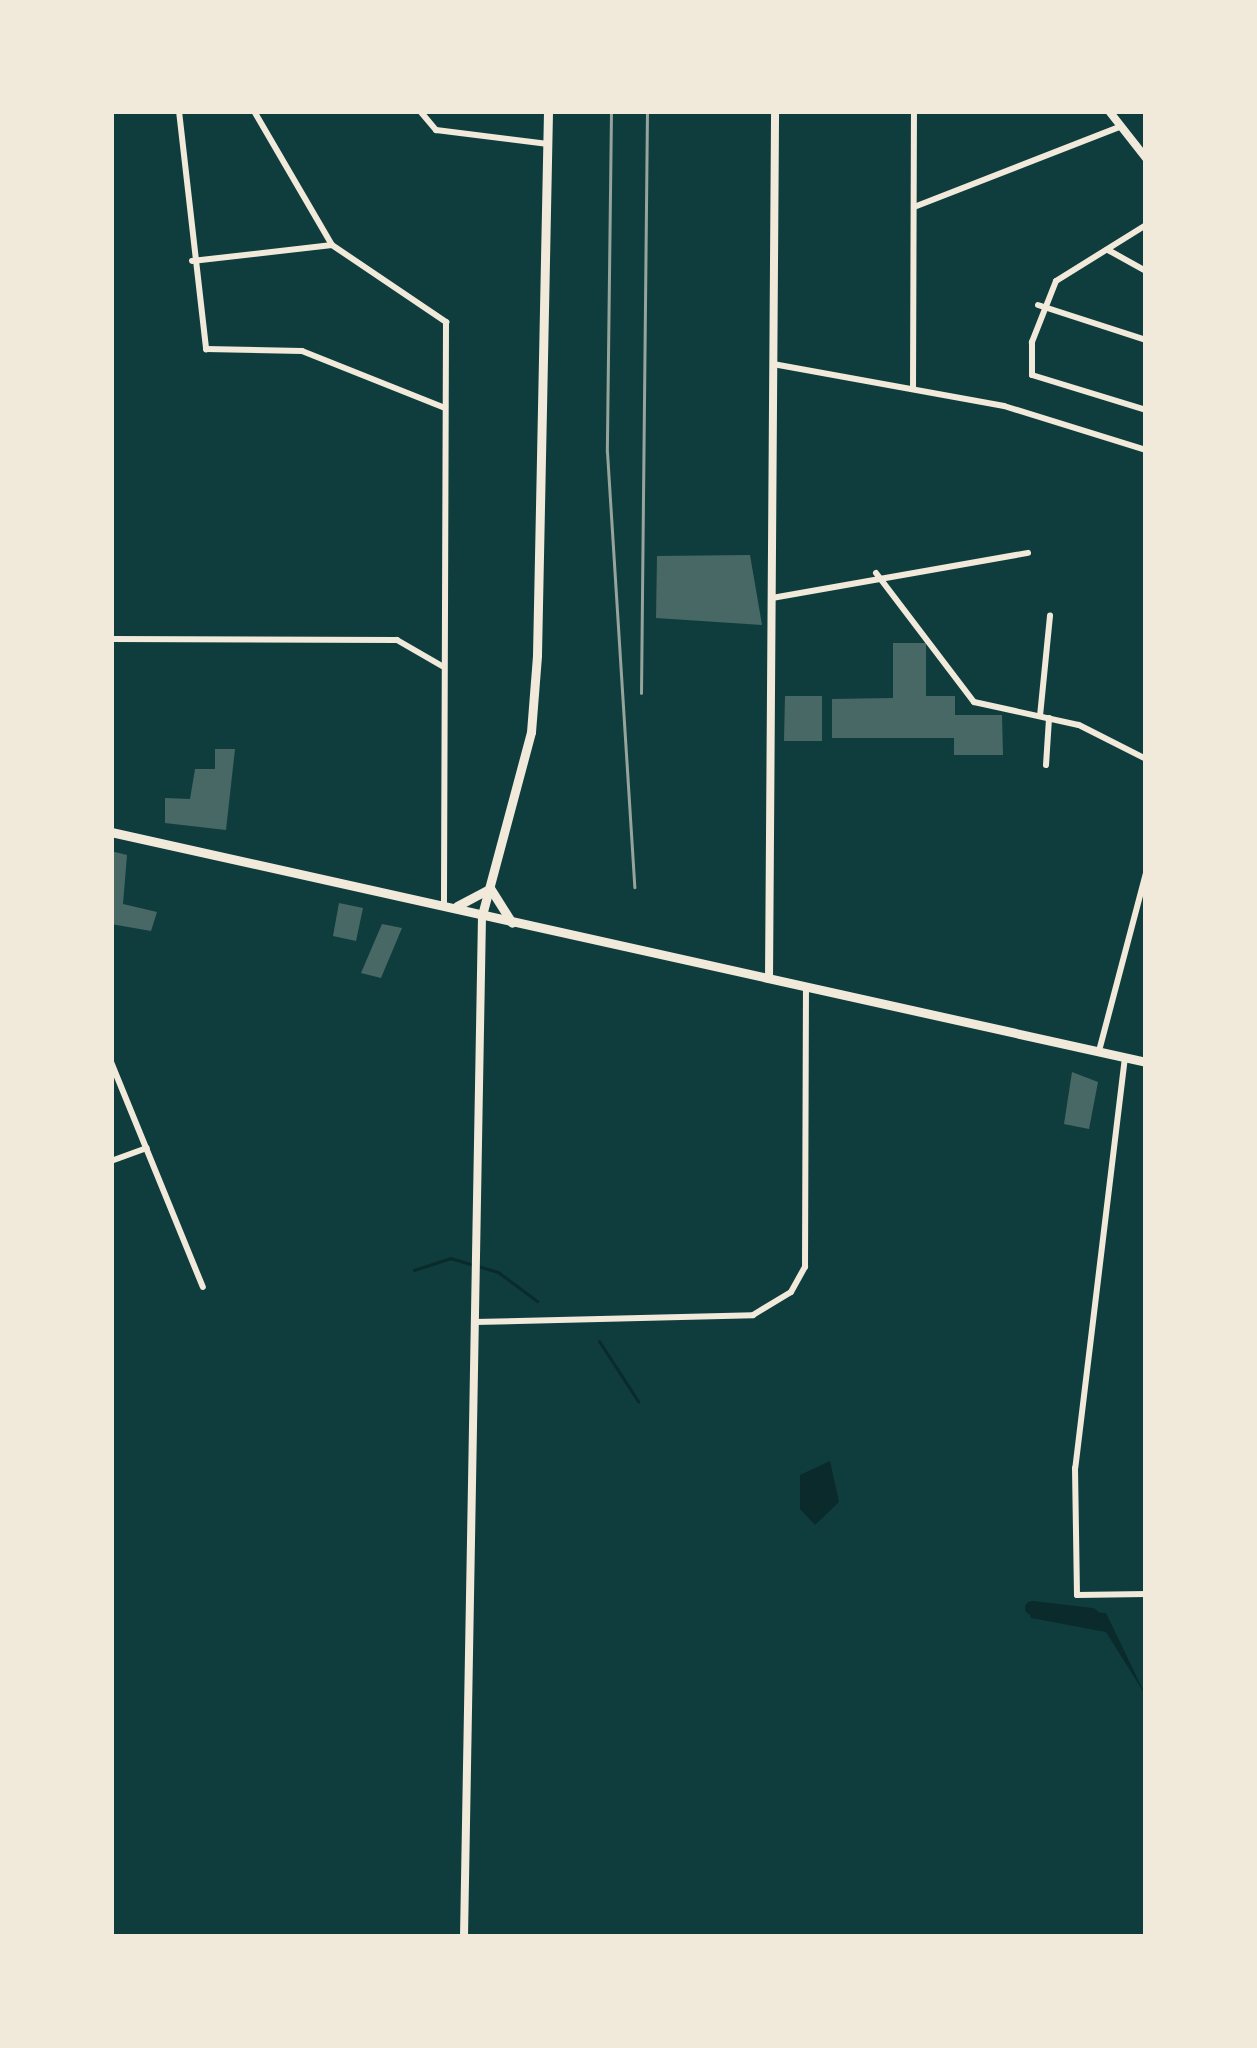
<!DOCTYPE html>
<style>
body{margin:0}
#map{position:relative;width:1257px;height:2048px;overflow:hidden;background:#0f3d3e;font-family:"Times New Roman",serif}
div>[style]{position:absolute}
.water>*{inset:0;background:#0a2a2b}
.stream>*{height:3px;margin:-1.5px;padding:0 1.5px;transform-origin:1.5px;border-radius:1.5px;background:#0a2a2b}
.canal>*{height:14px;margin:-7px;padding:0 7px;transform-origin:7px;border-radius:7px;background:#0a2a2b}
.building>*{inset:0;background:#486865}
.minor>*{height:6px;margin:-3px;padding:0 3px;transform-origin:3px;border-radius:3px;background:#f1e9da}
.tertiary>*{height:8px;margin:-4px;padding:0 4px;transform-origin:4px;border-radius:4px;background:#f1e9da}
.secondary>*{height:9px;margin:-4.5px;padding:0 4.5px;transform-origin:4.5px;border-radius:4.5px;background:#f1e9da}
.rail>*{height:3px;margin:-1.5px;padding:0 1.5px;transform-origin:1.5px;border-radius:1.5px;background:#97a49c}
span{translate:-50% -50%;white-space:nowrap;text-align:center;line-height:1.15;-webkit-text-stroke:9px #f1e9da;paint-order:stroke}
.frame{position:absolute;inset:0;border:114px solid #f1e9da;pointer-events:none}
</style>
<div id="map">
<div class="water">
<div style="clip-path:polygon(830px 1461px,839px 1502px,815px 1525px,800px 1509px,800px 1475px)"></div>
<div style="clip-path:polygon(1028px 1606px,1106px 1613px,1146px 1696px,1106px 1632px,1031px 1618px)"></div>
</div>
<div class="stream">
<div style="left:414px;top:1270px;width:38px;rotate:-18deg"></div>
<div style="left:450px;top:1258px;width:50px;rotate:16.3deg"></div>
<div style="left:498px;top:1272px;width:49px;rotate:36.6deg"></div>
<div style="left:599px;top:1341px;width:72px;rotate:57deg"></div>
</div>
<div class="canal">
<div style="left:1032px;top:1608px;width:60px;rotate:6.7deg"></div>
</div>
<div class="building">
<div style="clip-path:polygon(750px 555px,762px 625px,656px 618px,657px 556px)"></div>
<div style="clip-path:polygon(893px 643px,926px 643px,926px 696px,955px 696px,955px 715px,1002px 715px,1003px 755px,954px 755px,954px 738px,832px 738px,832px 699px,893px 698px)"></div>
<div style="clip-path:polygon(785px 696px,822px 696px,822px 741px,784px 741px)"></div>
<div style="clip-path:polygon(215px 749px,235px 749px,226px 830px,165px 823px,165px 798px,190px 799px,195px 769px,215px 769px)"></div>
<div style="clip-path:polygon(111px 851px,127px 855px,123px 904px,157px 912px,151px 931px,111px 924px)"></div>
<div style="clip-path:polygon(339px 903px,363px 908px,356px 941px,333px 936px)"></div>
<div style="clip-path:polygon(382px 924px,402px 928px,381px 978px,361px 973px)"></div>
<div style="clip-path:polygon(1072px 1072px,1098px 1082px,1089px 1129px,1064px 1124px)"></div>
</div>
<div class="minor">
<div style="left:179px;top:111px;width:240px;rotate:83.5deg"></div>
<div style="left:206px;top:349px;width:96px;rotate:1.2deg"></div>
<div style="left:302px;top:351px;width:154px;rotate:21.7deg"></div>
<div style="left:254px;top:111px;width:155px;rotate:59.8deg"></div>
<div style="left:332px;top:245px;width:138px;rotate:34deg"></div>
<div style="left:446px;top:322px;width:584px;rotate:90.2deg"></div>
<div style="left:420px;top:111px;width:25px;rotate:50deg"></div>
<div style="left:436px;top:130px;width:113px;rotate:7.1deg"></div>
<div style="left:914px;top:207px;width:220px;rotate:-21.3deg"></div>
<div style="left:1146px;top:225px;width:106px;rotate:148.1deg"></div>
<div style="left:1056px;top:281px;width:66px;rotate:111.5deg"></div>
<div style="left:1032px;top:342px;width:33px;rotate:90deg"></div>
<div style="left:1032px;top:375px;width:119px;rotate:17.1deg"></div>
<div style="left:1108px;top:250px;width:43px;rotate:28.9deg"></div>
<div style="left:192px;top:261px;width:141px;rotate:-6.5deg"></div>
<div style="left:1038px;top:305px;width:114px;rotate:18deg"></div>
<div style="left:773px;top:364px;width:235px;rotate:10.3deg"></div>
<div style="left:1004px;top:406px;width:149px;rotate:17.2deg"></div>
<div style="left:913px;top:389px;width:278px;rotate:-89.8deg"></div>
<div style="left:876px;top:573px;width:162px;rotate:52.8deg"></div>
<div style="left:974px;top:702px;width:107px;rotate:12.4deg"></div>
<div style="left:1079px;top:725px;width:75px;rotate:26.9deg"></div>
<div style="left:772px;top:598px;width:260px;rotate:-10deg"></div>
<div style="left:111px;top:639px;width:286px;rotate:0.2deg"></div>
<div style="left:397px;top:640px;width:52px;rotate:30deg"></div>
<div style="left:1040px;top:716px;width:101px;rotate:-84.3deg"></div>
<div style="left:1046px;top:765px;width:47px;rotate:-86.3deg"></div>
<div style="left:1099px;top:1051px;width:184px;rotate:-75.2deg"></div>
<div style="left:1125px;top:1057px;width:414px;rotate:96.9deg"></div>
<div style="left:1075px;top:1468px;width:127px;rotate:89.1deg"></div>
<div style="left:1077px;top:1595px;width:69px;rotate:-0.8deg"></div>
<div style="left:111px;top:1062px;width:243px;rotate:67.8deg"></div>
<div style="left:111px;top:1161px;width:38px;rotate:-20deg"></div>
<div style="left:475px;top:1322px;width:278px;rotate:-1.4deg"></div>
<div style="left:753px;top:1315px;width:44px;rotate:-31.2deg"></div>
<div style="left:791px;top:1292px;width:29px;rotate:-61deg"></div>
<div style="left:805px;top:1267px;width:280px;rotate:-89.8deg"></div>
</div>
<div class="tertiary">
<div style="left:1109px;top:111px;width:60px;rotate:51.8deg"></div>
<div style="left:769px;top:979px;width:868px;rotate:-89.6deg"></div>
<div style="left:464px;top:1937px;width:1022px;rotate:-88.99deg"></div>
</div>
<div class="secondary">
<div style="left:111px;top:832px;width:1060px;rotate:12.53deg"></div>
<div style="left:490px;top:888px;width:41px;rotate:57.8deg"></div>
<div style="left:457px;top:906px;width:36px;rotate:-28deg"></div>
<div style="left:482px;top:915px;width:189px;rotate:-75deg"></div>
<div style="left:531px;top:732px;width:77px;rotate:-85.5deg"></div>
<div style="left:537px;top:655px;width:544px;rotate:-88.84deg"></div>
</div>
<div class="rail">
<div style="left:611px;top:111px;width:341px;rotate:90.7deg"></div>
<div style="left:607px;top:452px;width:436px;rotate:86.4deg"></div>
<div style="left:641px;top:693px;width:582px;rotate:-89.41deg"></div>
</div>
<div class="frame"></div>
</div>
